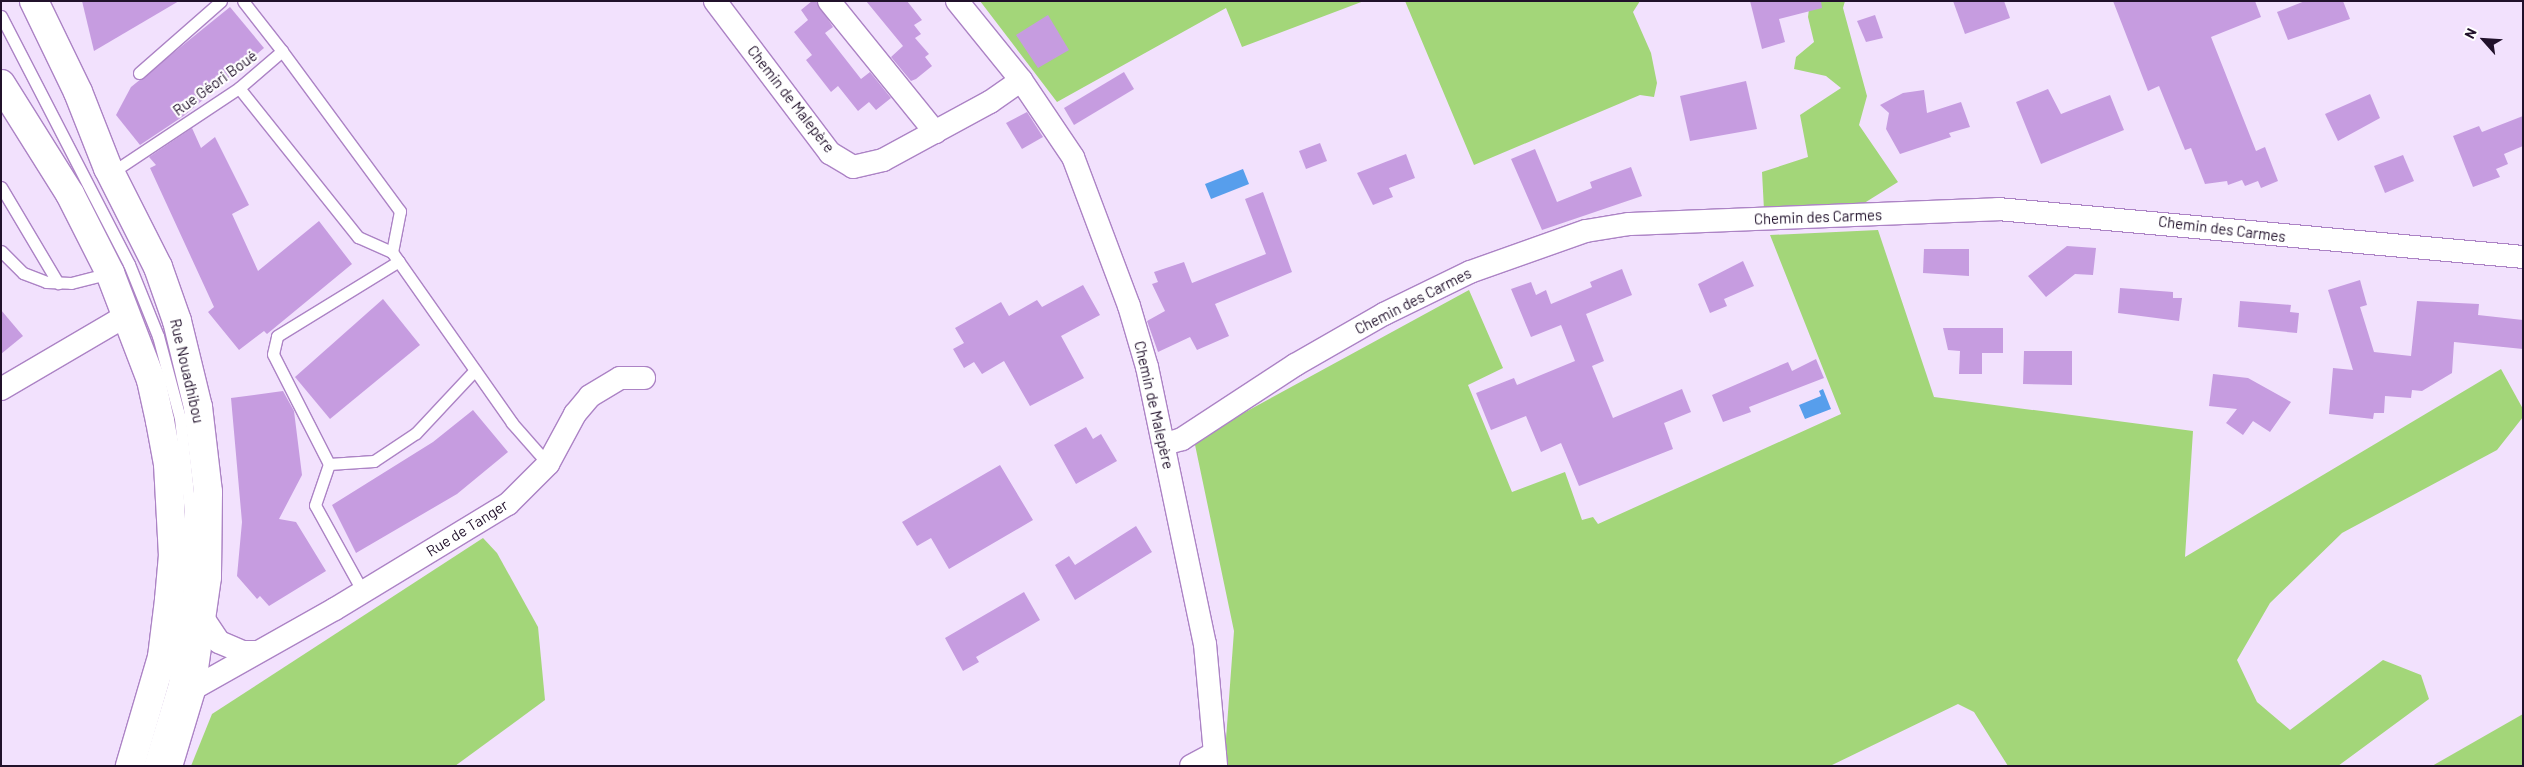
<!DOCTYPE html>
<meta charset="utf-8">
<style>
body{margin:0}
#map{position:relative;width:2524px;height:767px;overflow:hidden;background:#f2e1fd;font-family:Barlow,sans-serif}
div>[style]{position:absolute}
.green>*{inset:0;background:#a3d679}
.water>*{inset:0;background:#579eec}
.building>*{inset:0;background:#c69ce0}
.roads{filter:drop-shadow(1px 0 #ac83c5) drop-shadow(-1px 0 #ac83c5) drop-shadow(0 1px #ac83c5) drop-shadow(0 -1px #ac83c5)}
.lane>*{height:11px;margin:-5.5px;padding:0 5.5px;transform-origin:5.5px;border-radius:5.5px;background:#fff}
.street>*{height:22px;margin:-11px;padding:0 11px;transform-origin:11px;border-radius:11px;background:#fff}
.secondary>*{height:28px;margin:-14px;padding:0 14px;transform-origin:14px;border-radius:14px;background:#fff}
span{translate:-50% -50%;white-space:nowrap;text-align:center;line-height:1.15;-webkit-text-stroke:4.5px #fff;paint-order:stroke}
.street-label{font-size:15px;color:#21112b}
.frame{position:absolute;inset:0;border:2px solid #21112b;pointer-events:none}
.north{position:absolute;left:2459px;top:15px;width:50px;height:50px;-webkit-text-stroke:4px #fff;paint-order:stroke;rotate:296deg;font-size:14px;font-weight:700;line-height:20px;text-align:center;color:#21112b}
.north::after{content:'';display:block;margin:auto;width:18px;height:22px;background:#21112b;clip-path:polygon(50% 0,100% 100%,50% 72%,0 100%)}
</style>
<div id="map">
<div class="green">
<div style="clip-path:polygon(980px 1px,1364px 1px,1242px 47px,1226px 8px,1057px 102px)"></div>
<div style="clip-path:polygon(1405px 1px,1640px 1px,1633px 12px,1651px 53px,1657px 83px,1654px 97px,1640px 95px,1474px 165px)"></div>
<div style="clip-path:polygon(1810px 1px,1845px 1px,1843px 8px,1867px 96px,1859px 125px,1898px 182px,1845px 215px,1764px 210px,1762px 172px,1808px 157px,1800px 115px,1841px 88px,1826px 76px,1794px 69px,1796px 57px,1814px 42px,1808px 17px)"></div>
<div style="clip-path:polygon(1878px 230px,1934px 397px,2193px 431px,2185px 557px,2501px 369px,2523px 409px,2523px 417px,2497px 450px,2342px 533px,2270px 603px,2237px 660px,2257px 702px,2290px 730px,2383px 660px,2421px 675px,2429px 699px,2338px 766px,2008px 766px,1974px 712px,1958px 704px,1830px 766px,1224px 766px,1234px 631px,1194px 440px,1469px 290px,1503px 368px,1468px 385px,1512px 492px,1565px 472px,1582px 520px,1593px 517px,1598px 524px,1841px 414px,1770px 235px)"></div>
<div style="clip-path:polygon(483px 538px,497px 553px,538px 627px,545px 700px,455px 766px,191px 766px,212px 714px)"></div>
<div style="clip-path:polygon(2523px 714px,2523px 766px,2432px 766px)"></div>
</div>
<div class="water">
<div style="clip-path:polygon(1243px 169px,1249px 184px,1211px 199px,1205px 184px)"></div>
<div style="clip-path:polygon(1823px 389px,1831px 409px,1805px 419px,1799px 405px,1821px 396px,1819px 391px)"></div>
</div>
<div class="building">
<div style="clip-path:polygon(82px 1px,179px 1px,94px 51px)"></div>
<div style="clip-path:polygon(812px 1px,816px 1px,833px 27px,825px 33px,861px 79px,870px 72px,891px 98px,876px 110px,869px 102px,858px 111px,838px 86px,831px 92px,806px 60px,812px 55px,794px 32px,808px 20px,801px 10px)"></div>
<div style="clip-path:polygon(866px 1px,907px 1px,922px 20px,914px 25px,921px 34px,915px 38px,929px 54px,925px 57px,932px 66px,916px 79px,911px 81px,891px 57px,903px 46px)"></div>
<div style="clip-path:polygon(1750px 1px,1821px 1px,1822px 8px,1779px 19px,1785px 42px,1762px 49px)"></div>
<div style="clip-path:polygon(1953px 1px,2004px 1px,2010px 18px,1965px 34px)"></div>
<div style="clip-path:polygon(2113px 1px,2255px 1px,2261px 17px,2211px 37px,2256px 151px,2265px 147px,2278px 181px,2261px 188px,2258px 181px,2245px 186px,2242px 180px,2228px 185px,2227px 181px,2205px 184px,2191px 148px,2185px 150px,2159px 86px,2148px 91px)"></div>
<div style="clip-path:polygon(2305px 1px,2343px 1px,2350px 19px,2288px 40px,2277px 12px)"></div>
<div style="clip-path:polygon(230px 7px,264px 48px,185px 115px,140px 145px,116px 115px,131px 87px)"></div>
<div style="clip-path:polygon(1048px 15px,1069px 50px,1038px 68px,1016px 35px)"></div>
<div style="clip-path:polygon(1875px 15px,1883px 38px,1866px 42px,1857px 21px)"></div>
<div style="clip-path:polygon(1124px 72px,1134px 89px,1074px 125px,1064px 108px)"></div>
<div style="clip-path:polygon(1746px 81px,1757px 129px,1690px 141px,1680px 96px)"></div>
<div style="clip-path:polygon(2048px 89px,2061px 114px,2110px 95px,2124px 130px,2041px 164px,2016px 102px)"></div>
<div style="clip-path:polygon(1924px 90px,1927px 113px,1961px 102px,1970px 127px,1949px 133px,1951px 137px,1900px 154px,1886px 129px,1889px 113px,1880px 105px,1903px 93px)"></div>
<div style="clip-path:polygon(2370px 94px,2380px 118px,2338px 141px,2325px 114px)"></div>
<div style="clip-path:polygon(1027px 112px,1043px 137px,1022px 149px,1006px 123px)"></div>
<div style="clip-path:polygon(2523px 116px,2523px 146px,2504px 154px,2508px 164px,2496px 169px,2500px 177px,2473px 187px,2453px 136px,2479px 126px,2482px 132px)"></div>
<div style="clip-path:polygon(192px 128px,201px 148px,215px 137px,249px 205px,232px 214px,258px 271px,319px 221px,352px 264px,267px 334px,264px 331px,239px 350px,208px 312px,214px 307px,150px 168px,156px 165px,149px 157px)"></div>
<div style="clip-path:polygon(1320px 143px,1327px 161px,1306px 169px,1299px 151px)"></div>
<div style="clip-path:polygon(1535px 149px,1557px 202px,1592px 188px,1590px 182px,1631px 167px,1642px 196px,1542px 230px,1511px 159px)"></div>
<div style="clip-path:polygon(1406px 154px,1415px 178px,1389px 188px,1393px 197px,1373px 205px,1357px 173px)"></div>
<div style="clip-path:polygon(2403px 155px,2414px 181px,2385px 193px,2374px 166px)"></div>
<div style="clip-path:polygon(1263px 192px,1292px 272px,1215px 304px,1229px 336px,1197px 350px,1190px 337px,1158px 352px,1147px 321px,1165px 311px,1152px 284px,1158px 282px,1154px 272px,1184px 262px,1192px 283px,1266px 254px,1245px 199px)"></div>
<div style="clip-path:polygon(2067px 246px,2096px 248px,2093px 275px,2075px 274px,2046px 297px,2028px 276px)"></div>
<div style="clip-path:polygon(1924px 249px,1969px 249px,1969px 276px,1923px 273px)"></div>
<div style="clip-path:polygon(1743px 261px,1754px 286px,1724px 299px,1727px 306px,1710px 313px,1698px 284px)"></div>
<div style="clip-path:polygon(1622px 269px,1632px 295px,1586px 314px,1604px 361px,1592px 366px,1613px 418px,1682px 389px,1691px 412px,1664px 423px,1673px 449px,1579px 486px,1561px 443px,1541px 452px,1526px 416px,1491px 430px,1476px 393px,1514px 378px,1517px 385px,1575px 361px,1561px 325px,1531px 337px,1511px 289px,1531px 282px,1536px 295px,1546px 290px,1551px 304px,1592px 287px,1590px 282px)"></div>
<div style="clip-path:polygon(2360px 280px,2367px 305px,2360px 307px,2374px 352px,2411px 356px,2417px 301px,2479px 304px,2478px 315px,2523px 320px,2523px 349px,2454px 342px,2452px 373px,2422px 391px,2412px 390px,2411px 398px,2385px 396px,2384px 413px,2374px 413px,2373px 419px,2329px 414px,2333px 368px,2353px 370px,2328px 290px)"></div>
<div style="clip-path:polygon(1083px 285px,1100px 315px,1061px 336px,1084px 378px,1030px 406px,1004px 361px,982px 374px,974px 362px,964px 368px,953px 349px,964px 343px,955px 328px,1001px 302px,1009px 316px,1037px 300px,1042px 307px)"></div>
<div style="clip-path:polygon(2120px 288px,2173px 292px,2173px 298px,2182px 298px,2179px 321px,2118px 313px)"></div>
<div style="clip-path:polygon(383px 299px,420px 345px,330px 419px,295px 377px)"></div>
<div style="clip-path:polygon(2240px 301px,2291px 305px,2290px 312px,2299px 313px,2297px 333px,2238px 327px)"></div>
<div style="clip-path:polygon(1px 310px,23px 336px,1px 354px)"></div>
<div style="clip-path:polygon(1943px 328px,2003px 328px,2003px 353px,1982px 353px,1982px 374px,1959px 374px,1960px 351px,1948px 350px)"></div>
<div style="clip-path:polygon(2024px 351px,2072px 351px,2072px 385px,2023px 384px)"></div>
<div style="clip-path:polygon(1816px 359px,1824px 378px,1749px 407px,1751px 412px,1723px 422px,1712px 395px,1788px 362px,1792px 371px)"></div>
<div style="clip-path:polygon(2213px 374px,2248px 378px,2291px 402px,2270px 432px,2253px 421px,2243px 435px,2226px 423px,2237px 409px,2209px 406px)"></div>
<div style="clip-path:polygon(283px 391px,294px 411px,302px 475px,279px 519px,296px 522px,326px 571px,269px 606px,260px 596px,257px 599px,237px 576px,242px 522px,231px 398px)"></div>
<div style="clip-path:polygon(473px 410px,508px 452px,457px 494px,356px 553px,332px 505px,433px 442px)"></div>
<div style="clip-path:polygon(1086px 427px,1093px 439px,1101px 434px,1117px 461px,1076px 484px,1054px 445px)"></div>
<div style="clip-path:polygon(1000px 465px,1033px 520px,949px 569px,931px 538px,917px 546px,902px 522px)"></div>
<div style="clip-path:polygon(1136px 526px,1152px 552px,1075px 600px,1055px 565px,1069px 556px,1075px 565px)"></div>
<div style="clip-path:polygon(1024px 592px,1040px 620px,976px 657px,979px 662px,963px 671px,945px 638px)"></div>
</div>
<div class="roads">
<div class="lane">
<div style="left:1px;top:16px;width:279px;rotate:62.7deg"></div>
<div style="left:129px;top:264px;width:78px;rotate:68.1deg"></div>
<div style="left:158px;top:336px;width:85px;rotate:75deg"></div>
<div style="left:180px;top:418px;width:95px;rotate:83.9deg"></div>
<div style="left:190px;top:512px;width:83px;rotate:91.4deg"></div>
<div style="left:188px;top:595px;width:89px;rotate:99deg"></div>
<div style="left:174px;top:683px;width:87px;rotate:106.8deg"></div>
<div style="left:282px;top:51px;width:199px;rotate:53.6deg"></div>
<div style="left:400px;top:211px;width:42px;rotate:101deg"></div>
<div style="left:392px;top:252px;width:209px;rotate:54.9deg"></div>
<div style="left:512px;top:423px;width:55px;rotate:48.7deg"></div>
<div style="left:139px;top:73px;width:109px;rotate:-41.3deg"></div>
<div style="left:239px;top:88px;width:191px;rotate:51.4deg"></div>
<div style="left:358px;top:237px;width:37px;rotate:24deg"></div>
<div style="left:111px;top:173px;width:154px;rotate:-33.6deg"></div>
<div style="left:239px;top:88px;width:57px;rotate:-40.7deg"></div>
<div style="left:282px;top:51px;width:63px;rotate:-128deg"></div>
<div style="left:1px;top:187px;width:112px;rotate:59.3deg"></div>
<div style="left:1px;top:251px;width:31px;rotate:45deg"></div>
<div style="left:23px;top:273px;width:25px;rotate:21deg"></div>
<div style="left:46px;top:282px;width:25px;rotate:2deg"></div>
<div style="left:71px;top:283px;width:40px;rotate:-14.4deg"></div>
<div style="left:329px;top:464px;width:123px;rotate:-117deg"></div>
<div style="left:273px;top:354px;width:18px;rotate:-77deg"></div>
<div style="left:277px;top:336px;width:143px;rotate:-31.6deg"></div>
<div style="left:363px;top:592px;width:99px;rotate:-118.9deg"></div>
<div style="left:315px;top:505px;width:43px;rotate:-71.1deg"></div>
<div style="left:329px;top:464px;width:45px;rotate:-3.8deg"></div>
<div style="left:374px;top:461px;width:50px;rotate:-33.7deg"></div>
<div style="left:416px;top:433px;width:86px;rotate:-46.9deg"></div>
</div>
<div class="street">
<div style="left:715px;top:1px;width:191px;rotate:52.9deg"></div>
<div style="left:830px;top:153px;width:27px;rotate:31deg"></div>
<div style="left:853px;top:167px;width:31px;rotate:-13deg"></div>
<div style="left:883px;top:160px;width:122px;rotate:-28.5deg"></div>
<div style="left:990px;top:102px;width:38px;rotate:-35deg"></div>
<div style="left:829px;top:1px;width:169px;rotate:51deg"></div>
<div style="left:957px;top:1px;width:102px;rotate:51deg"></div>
<div style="left:1021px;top:80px;width:93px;rotate:56deg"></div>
<div style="left:1073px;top:157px;width:159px;rotate:69.4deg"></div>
<div style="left:1129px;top:306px;width:64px;rotate:73.6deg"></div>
<div style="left:1147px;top:367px;width:283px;rotate:78.2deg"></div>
<div style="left:1205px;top:644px;width:122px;rotate:84.8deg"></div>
<div style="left:1px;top:389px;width:134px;rotate:-30.4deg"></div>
<div style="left:117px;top:321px;width:13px;rotate:-4deg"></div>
<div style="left:1165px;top:444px;width:18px;rotate:-16deg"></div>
<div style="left:1182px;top:439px;width:135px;rotate:-33.2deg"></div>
<div style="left:1295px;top:365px;width:103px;rotate:-29.8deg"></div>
<div style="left:1384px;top:314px;width:96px;rotate:-26deg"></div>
<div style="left:1470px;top:272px;width:123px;rotate:-19.5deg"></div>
<div style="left:1586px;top:231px;width:44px;rotate:-9.2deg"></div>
<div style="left:1629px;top:224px;width:369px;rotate:-2.3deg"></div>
<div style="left:1998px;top:209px;width:527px;rotate:5.22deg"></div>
<div style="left:203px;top:618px;width:29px;rotate:56deg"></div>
<div style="left:219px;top:642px;width:26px;rotate:23deg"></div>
<div style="left:243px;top:652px;width:13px"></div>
<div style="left:191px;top:690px;width:165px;rotate:-29.4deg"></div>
<div style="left:335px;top:609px;width:202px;rotate:-31.3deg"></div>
<div style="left:508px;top:504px;width:57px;rotate:-45deg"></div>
<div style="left:548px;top:464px;width:57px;rotate:-61.6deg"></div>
<div style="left:575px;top:414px;width:23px;rotate:-50deg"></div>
<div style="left:590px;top:396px;width:35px;rotate:-31deg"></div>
<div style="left:620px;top:378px;width:24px"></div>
<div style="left:1191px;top:766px;width:27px;rotate:-28deg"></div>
</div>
<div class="secondary">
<div style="left:34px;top:1px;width:101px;rotate:64.2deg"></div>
<div style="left:78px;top:92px;width:82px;rotate:68.5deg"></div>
<div style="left:108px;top:168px;width:111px;rotate:63.2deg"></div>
<div style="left:158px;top:267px;width:57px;rotate:70.6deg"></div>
<div style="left:177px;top:321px;width:89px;rotate:76.3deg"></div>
<div style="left:198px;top:407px;width:86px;rotate:83.3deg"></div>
<div style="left:208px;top:492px;width:85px;rotate:90.7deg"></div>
<div style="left:207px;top:577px;width:114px;rotate:98.1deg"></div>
<div style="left:191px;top:690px;width:79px;rotate:106.8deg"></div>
<div style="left:1px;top:84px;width:130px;rotate:57.9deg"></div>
<div style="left:70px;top:194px;width:89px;rotate:63.1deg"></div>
<div style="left:110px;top:273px;width:115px;rotate:69deg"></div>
<div style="left:151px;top:380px;width:42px;rotate:77.6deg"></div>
<div style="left:160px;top:421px;width:44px;rotate:79.5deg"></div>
<div style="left:168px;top:464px;width:91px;rotate:86.9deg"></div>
<div style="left:173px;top:555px;width:45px;rotate:95.1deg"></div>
<div style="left:169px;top:600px;width:57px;rotate:97deg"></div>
<div style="left:162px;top:657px;width:114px;rotate:106.4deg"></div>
</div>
</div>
<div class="street-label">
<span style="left:215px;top:83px;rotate:-36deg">Rue Géori Boué</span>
<span style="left:791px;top:99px;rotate:52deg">Chemin de Malepère</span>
<span style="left:1818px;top:217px;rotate:-2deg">Chemin des Carmes</span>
<span style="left:2222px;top:229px;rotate:7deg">Chemin des Carmes</span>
<span style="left:1413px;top:301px;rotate:-27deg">Chemin des Carmes</span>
<span style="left:187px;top:371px;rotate:77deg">Rue Nouadhibou</span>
<span style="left:1154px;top:405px;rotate:77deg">Chemin de Malepère</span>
<span style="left:467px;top:528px;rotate:-32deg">Rue de Tanger</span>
</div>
<div class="frame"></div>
<div class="north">N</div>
</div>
